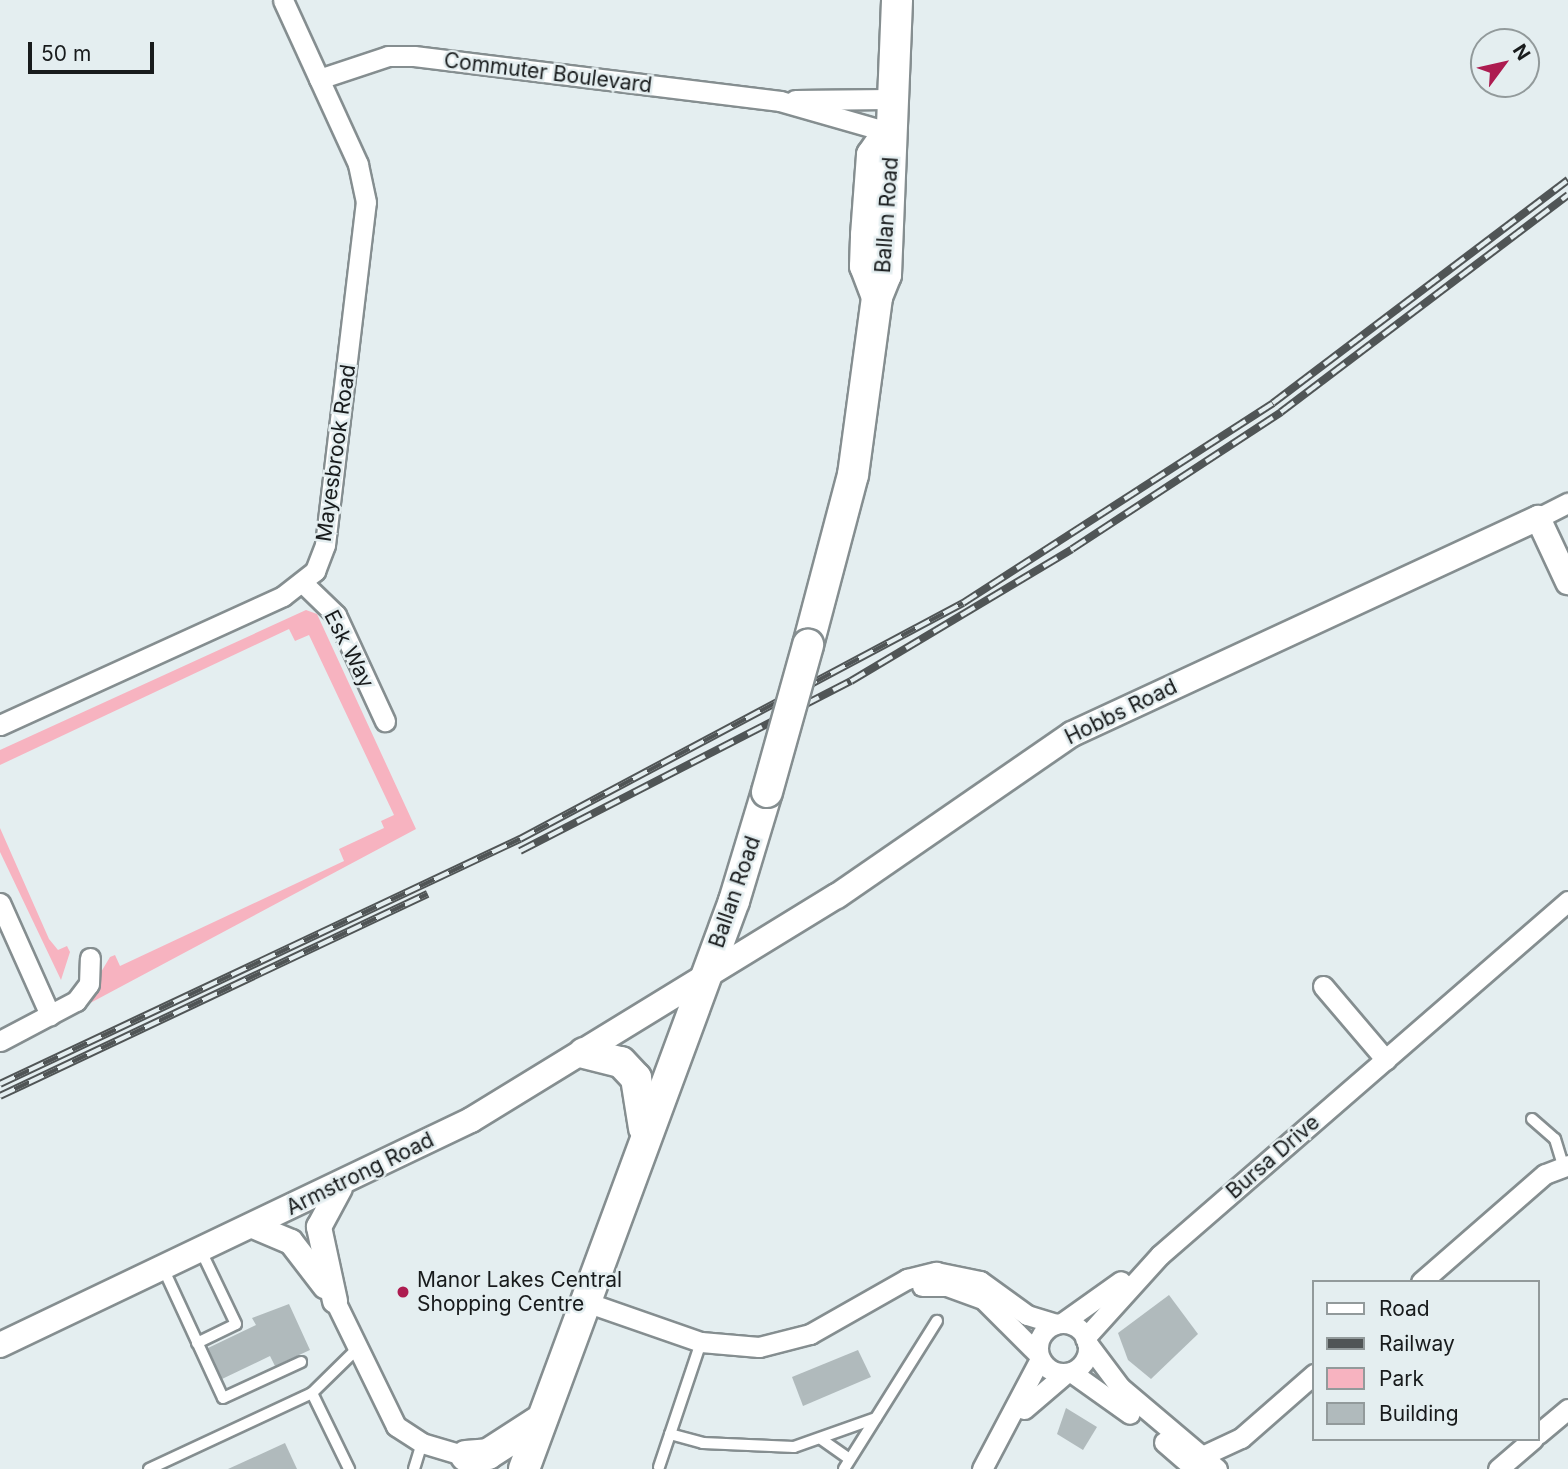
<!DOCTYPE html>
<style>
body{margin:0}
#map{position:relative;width:1568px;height:1469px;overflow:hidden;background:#e4eef0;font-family:Inter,sans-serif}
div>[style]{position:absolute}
.green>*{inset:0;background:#f7b3c0}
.building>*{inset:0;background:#b0babc}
.roads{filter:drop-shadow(2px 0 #858e90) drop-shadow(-2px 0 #858e90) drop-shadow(0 2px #858e90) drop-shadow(0 -2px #858e90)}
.service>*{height:10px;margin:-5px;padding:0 5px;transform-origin:5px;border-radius:5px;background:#fff}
.minor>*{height:19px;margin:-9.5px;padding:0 9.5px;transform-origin:9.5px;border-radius:9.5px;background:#fff}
.minor>.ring{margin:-9.5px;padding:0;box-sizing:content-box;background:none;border:19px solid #fff;border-radius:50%}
.tertiary>*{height:24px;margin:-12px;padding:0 12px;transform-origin:12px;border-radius:12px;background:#fff}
.primary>*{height:30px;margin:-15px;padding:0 15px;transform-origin:15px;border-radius:15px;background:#fff}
.rail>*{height:8px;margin-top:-4px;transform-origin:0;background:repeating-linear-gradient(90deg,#e4eef0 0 16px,#505556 0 32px);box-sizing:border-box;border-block:2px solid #505556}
.bridges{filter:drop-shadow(2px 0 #858e90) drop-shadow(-2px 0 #858e90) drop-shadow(0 2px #858e90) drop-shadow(0 -2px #858e90)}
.primary-bridge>*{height:30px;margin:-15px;padding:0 15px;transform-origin:15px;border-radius:15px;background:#fff}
.dots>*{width:19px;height:19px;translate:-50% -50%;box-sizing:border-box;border:4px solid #e4eef0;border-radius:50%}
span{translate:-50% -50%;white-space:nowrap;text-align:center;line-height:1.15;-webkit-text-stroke:5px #e4eef0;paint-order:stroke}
.street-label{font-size:21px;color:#181b1c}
.poi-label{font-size:21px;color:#181b1c}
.left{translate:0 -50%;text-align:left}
.legend{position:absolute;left:1312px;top:1280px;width:228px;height:161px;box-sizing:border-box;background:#e4eef0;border:2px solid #929a9b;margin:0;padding:9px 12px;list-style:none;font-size:21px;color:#181b1c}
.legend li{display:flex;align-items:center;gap:14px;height:35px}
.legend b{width:35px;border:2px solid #929a9b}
.north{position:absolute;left:1470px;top:28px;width:70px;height:70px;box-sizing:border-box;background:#e4eef0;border:2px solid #929a9b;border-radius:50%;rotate:57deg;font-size:19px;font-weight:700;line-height:28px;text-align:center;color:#181b1c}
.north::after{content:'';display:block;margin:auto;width:24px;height:32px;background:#ad1c50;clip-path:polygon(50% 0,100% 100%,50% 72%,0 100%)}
.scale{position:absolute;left:28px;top:42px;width:126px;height:32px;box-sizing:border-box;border:4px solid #181b1c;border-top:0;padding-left:9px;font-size:21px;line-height:24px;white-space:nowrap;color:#181b1c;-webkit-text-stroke:5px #e4eef0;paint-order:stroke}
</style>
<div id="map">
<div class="green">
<div style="clip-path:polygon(306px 610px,317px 614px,416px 829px,79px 1009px,110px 957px,115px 955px,120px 966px,344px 861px,339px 849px,384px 828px,381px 821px,394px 815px,309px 635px,295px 641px,289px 629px,0 765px,0 750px)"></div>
<div style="clip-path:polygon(0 828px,49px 939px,58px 950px,67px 946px,70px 952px,61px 980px,0 852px)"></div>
</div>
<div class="building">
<div style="clip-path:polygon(1169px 1295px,1198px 1334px,1151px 1379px,1128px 1360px,1118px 1333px)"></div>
<div style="clip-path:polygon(289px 1304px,310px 1350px,275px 1366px,270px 1356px,222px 1379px,208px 1348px,256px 1325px,252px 1318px)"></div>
<div style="clip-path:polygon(858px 1350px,871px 1377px,803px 1406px,792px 1377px)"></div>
<div style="clip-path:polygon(1066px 1408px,1097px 1427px,1083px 1450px,1057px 1434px)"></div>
<div style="clip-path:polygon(285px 1443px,297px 1469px,228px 1469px)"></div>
</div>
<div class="roads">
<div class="service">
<div style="left:1532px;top:1119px;width:30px;rotate:41deg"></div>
<div style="left:1555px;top:1139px;width:27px;rotate:73deg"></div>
<div style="left:163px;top:1268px;width:143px;rotate:65.2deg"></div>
<div style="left:223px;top:1398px;width:86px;rotate:-24.8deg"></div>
<div style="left:197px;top:1343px;width:43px;rotate:-26deg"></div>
<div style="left:236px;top:1324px;width:81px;rotate:-115.6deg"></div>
<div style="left:312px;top:1393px;width:85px;rotate:64deg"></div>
<div style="left:670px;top:1434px;width:34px;rotate:15deg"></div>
<div style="left:703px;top:1443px;width:91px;rotate:2.5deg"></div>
<div style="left:794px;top:1447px;width:87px;rotate:-19.5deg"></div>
<div style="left:821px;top:1439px;width:35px;rotate:35deg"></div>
<div style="left:659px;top:1467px;width:132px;rotate:-71.4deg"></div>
<div style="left:149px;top:1469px;width:180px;rotate:-25deg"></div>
<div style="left:312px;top:1393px;width:63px;rotate:-44.4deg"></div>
<div style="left:414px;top:1469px;width:27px;rotate:-73deg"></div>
<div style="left:844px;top:1469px;width:175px;rotate:-57.9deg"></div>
</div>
<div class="minor">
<div style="left:319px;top:79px;width:73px;rotate:-18.4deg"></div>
<div style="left:388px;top:56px;width:26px"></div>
<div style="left:414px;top:56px;width:369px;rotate:7deg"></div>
<div style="left:780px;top:101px;width:112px;rotate:16deg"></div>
<div style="left:795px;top:100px;width:95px;rotate:-0.6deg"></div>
<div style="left:1538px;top:518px;width:34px;rotate:-27deg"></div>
<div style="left:305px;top:585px;width:43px;rotate:44.1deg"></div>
<div style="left:336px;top:615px;width:117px;rotate:65.2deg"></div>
<div style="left:0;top:725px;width:311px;rotate:-24.5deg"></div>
<div style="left:283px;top:596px;width:41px;rotate:-38deg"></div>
<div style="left:315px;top:571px;width:28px;rotate:-69deg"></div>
<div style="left:325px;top:545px;width:345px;rotate:-83.2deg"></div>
<div style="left:366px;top:202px;width:39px;rotate:-102deg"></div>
<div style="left:358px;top:164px;width:180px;rotate:-114.6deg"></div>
<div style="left:0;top:903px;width:123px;rotate:65.9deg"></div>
<div style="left:1323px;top:986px;width:97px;rotate:49.6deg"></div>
<div style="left:0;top:1041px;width:86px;rotate:-27.8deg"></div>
<div style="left:76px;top:1001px;width:21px;rotate:-53deg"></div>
<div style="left:89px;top:984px;width:26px;rotate:-88deg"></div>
<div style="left:1421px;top:1282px;width:164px;rotate:-41.1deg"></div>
<div style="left:1545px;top:1174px;width:25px;rotate:-21deg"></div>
<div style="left:922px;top:1286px;width:25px"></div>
<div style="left:947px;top:1286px;width:38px;rotate:20deg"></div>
<div style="left:983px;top:1299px;width:78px;rotate:45deg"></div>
<div style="left:335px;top:1301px;width:139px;rotate:64deg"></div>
<div style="left:396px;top:1426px;width:31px;rotate:33deg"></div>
<div style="left:422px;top:1443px;width:46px;rotate:16.5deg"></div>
<div style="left:583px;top:1301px;width:125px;rotate:19.2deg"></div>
<div style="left:701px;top:1342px;width:58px;rotate:4.9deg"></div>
<div style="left:759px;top:1347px;width:53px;rotate:-14.3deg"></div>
<div style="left:810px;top:1334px;width:112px;rotate:-29.6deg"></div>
<div style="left:907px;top:1279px;width:30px;rotate:-14deg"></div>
<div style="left:936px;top:1272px;width:45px;rotate:11.6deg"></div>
<div style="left:980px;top:1281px;width:58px;rotate:35.9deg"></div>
<div style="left:1027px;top:1315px;width:30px;rotate:17deg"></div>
<div style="left:1062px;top:1323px;width:72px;rotate:-35.4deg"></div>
<div class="ring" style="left:1038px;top:1323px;width:31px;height:31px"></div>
<div style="left:1085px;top:1338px;width:112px;rotate:-47.9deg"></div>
<div style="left:1160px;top:1255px;width:540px;rotate:-40.95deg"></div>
<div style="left:1087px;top:1343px;width:55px;rotate:53.1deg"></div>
<div style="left:1120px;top:1387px;width:127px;rotate:40.2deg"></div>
<div style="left:1071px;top:1372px;width:72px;rotate:35.4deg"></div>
<div style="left:1024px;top:1409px;width:55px;rotate:-40.6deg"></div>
<div style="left:1538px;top:1434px;width:39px;rotate:-40deg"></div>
<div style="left:1164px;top:1442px;width:41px;rotate:41.1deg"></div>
<div style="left:1202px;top:1456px;width:43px;rotate:-24.8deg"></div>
<div style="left:1241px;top:1438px;width:97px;rotate:-41.2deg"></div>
<div style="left:982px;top:1469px;width:124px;rotate:-62.2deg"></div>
<div style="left:1498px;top:1469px;width:46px;rotate:-40.6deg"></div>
</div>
<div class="tertiary">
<div style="left:253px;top:1226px;width:41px;rotate:22.8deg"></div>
<div style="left:291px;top:1242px;width:56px;rotate:52.3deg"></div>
<div style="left:335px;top:1301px;width:76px;rotate:-102.2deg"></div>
<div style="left:319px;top:1227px;width:44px;rotate:-61.7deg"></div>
<div style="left:0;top:1345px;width:522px;rotate:-25.53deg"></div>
<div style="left:471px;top:1120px;width:429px;rotate:-31.5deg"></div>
<div style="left:837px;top:896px;width:285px;rotate:-34.6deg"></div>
<div style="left:1072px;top:734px;width:514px;rotate:-24.87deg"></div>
<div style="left:1538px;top:518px;width:71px;rotate:64.9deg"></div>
</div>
<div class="primary">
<div style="left:877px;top:297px;width:33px;rotate:-111deg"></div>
<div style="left:865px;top:266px;width:31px;rotate:-88deg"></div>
<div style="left:866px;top:235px;width:80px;rotate:-85.7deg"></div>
<div style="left:872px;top:155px;width:28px;rotate:-55deg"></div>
<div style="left:808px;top:645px;width:176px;rotate:-75.2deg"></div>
<div style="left:853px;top:475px;width:180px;rotate:-82.3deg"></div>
<div style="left:877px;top:297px;width:24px;rotate:-68deg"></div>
<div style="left:886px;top:275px;width:275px;rotate:-87.7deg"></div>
<div style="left:584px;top:1053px;width:38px;rotate:14deg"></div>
<div style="left:621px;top:1062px;width:22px;rotate:47deg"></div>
<div style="left:636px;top:1078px;width:51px;rotate:80.9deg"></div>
<div style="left:466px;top:1456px;width:22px;rotate:-5deg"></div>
<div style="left:488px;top:1454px;width:63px;rotate:-32.7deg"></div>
<div style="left:524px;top:1469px;width:606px;rotate:-69.71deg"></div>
<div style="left:734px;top:901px;width:114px;rotate:-73.2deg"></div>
</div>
</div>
<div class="rail">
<div style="left:520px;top:851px;width:372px;rotate:-27.2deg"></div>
<div style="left:851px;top:681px;width:257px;rotate:-30.8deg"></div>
<div style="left:1072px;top:549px;width:250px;rotate:-33.2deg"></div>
<div style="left:1281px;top:412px;width:360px;rotate:-37.1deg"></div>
<div style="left:0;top:1084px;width:575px;rotate:-25.23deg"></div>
<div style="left:520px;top:839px;width:502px;rotate:-28.05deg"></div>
<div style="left:963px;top:603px;width:369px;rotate:-32.8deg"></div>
<div style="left:1273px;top:403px;width:370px;rotate:-37.1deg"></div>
<div style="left:0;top:1096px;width:473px;rotate:-25.3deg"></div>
</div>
<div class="bridges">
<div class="primary-bridge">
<div style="left:767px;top:792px;width:153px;rotate:-74.4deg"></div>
</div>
</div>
<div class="dots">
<div style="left:403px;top:1292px;background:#ad1c50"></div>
</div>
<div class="street-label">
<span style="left:548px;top:73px;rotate:7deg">Commuter Boulevard</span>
<span style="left:887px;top:215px;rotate:-86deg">Ballan Road</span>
<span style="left:336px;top:453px;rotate:-82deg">Mayesbrook Road</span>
<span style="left:349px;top:649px;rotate:63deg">Esk Way</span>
<span style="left:1121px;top:712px;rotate:-26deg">Hobbs Road</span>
<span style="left:735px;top:892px;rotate:-71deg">Ballan Road</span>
<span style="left:1273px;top:1157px;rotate:-41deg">Bursa Drive</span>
<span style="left:360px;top:1174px;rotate:-26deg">Armstrong Road</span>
</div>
<div class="poi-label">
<span class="left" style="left:417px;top:1292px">Manor Lakes Central<br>Shopping Centre</span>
</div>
<ul class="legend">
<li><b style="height:9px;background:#fff"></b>Road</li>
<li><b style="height:9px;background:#505556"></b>Railway</li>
<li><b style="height:19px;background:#f7b3c0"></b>Park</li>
<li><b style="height:19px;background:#b0babc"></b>Building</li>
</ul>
<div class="north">N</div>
<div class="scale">50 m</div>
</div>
